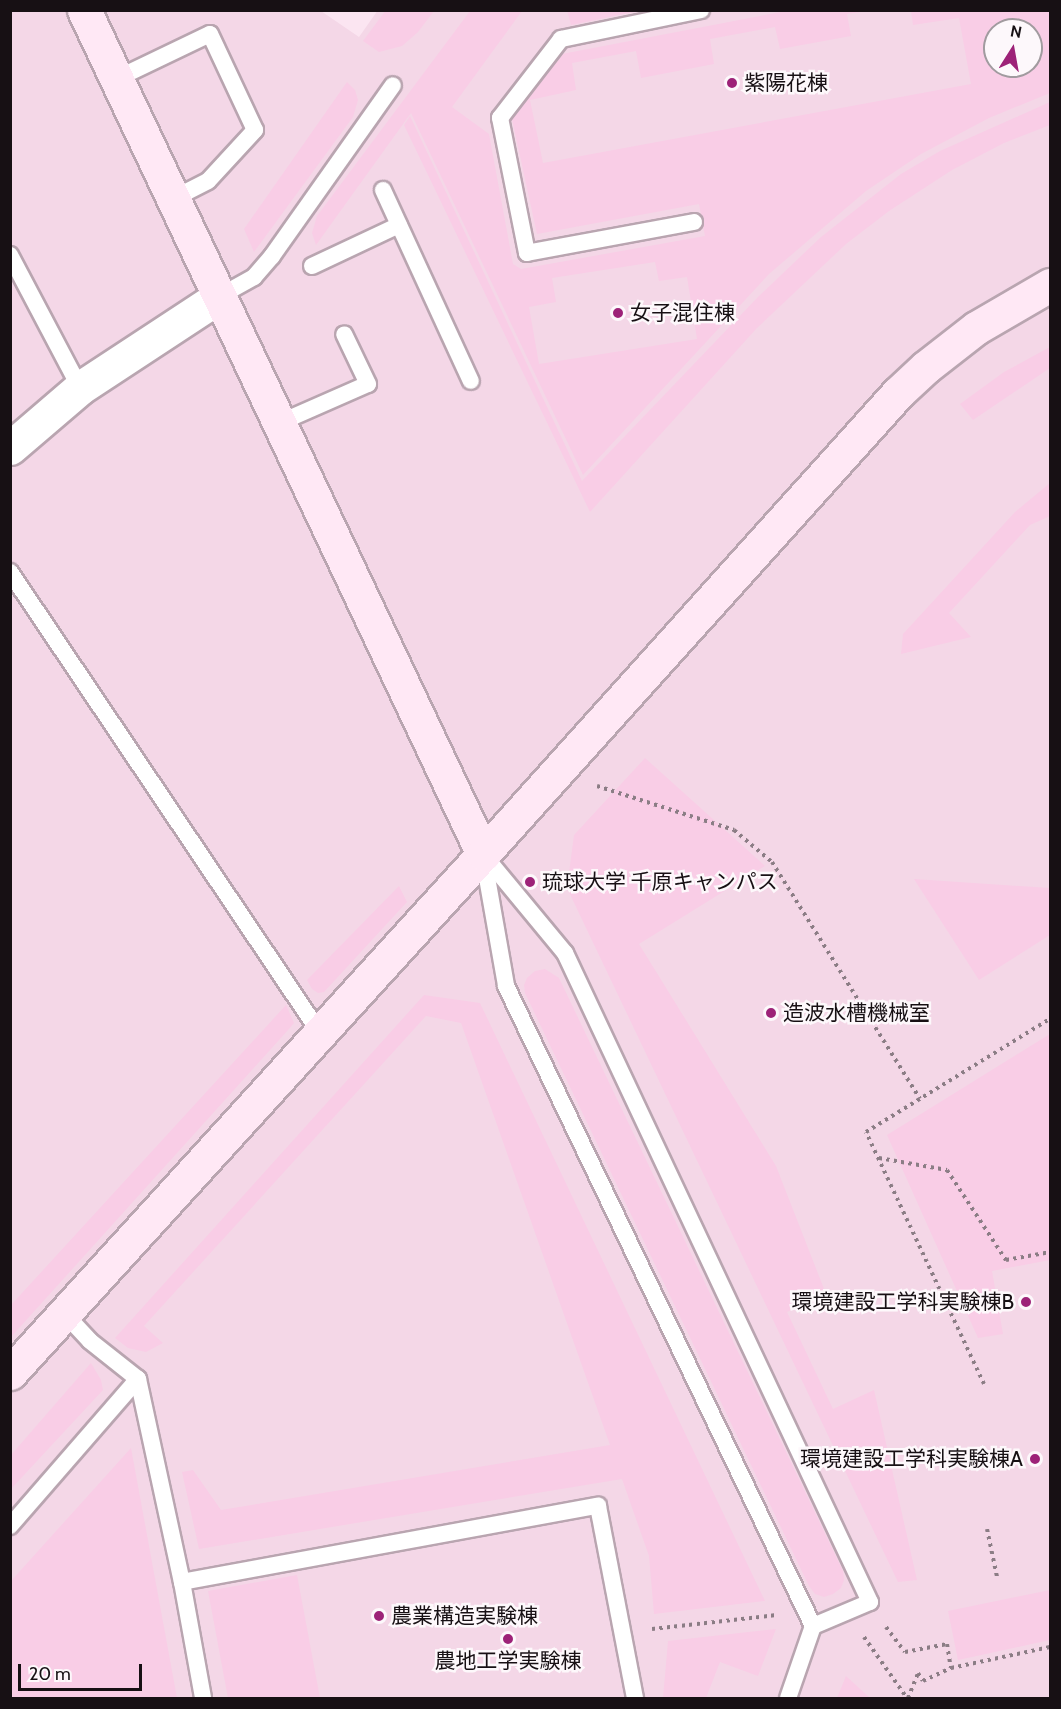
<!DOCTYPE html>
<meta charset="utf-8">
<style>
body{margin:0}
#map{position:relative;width:1061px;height:1709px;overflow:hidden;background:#fbe5f1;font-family:Cabin,"Noto Sans JP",sans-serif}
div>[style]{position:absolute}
.built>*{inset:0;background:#f4d7e7}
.green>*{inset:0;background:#f9cde6}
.path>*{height:4px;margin-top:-2px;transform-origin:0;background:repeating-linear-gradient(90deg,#8b7d85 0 3px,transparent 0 7.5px)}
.roads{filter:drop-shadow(2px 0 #b9a5b0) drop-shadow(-2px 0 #b9a5b0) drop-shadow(0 2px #b9a5b0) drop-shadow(0 -2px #b9a5b0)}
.lane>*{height:16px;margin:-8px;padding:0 8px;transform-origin:8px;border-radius:8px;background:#fff}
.street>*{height:33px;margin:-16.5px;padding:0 16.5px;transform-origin:16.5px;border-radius:16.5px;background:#fff}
.secondary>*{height:33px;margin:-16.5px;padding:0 16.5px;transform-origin:16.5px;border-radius:16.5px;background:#ffe8f5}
.dots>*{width:16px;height:16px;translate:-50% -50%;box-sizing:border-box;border:3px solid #fdf8fb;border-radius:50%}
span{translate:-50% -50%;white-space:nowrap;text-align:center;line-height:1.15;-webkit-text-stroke:5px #fdf8fb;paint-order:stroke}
.poi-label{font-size:21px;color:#171014}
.left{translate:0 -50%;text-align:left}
.right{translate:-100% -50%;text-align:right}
.frame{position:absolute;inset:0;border:12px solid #171014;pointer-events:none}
.north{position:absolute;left:983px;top:18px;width:60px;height:60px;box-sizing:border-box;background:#fdf8fb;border:2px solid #a19b9f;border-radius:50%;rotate:11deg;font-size:16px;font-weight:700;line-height:24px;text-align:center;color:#171014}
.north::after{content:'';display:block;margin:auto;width:21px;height:27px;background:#9d2278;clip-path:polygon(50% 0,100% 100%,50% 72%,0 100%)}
.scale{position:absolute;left:18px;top:1664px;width:124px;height:27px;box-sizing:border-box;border:3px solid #171014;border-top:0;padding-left:8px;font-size:18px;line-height:21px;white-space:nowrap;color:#171014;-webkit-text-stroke:4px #fdf8fb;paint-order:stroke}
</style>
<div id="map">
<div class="built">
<div style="clip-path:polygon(evenodd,378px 10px,1050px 11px,1050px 1698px,11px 1698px,11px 11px,321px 11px,359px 37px,378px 10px,995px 30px,1031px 30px,1031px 66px,995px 66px,995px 30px)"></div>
</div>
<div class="green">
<div style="clip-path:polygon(386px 10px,434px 10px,434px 11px,418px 32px,402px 46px,379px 52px,363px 41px)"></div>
<div style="clip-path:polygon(567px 10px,638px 10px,638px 11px,571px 25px)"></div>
<div style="clip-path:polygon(evenodd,470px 11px,522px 11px,452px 107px,489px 134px,513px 264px,521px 269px,705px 236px,699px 204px,537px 234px,512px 119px,562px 54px,786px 11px,868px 11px,847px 14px,851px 36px,780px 49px,775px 27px,710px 39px,714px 64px,641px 78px,636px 51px,572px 63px,576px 90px,530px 100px,543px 163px,971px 84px,959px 18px,913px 25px,911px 11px,1050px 11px,1050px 93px,989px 118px,921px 154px,866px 191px,769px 274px,583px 475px,411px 113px,316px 245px,312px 233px,317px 216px,470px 11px,995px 30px,1031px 30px,1031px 66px,995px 66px,995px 30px,470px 11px,655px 262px,659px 281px,687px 277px,697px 339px,539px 364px,529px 307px,556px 302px,552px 278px,655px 262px)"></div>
<div style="clip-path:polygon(347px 82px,355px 90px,358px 100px,353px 117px,254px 252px,244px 229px)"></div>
<div style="clip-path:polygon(1050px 102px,1050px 125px,1004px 143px,952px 170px,889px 211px,846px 244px,757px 328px,590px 512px,404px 125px,410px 116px,582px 481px,758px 297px,821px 237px,901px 174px,940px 151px)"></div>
<div style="clip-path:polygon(1050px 347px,1050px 368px,973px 420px,960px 404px,1004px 372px)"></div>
<div style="clip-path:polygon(1050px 483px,1050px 516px,1030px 525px,949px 613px,971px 637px,901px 654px,903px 634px,1015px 512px)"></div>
<div style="clip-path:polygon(645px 758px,765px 866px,639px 944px,776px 1166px,826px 1294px,787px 1312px,833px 1409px,874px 1390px,917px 1580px,898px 1582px,567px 888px,574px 835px)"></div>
<div style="clip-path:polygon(914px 879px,1050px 888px,1050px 935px,979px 980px)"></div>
<div style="clip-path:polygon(399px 886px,407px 902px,324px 992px,318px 993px,312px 989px,307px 980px)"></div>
<div style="clip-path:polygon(545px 969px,559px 978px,843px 1571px,844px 1580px,841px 1588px,833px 1594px,824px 1597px,815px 1594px,809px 1586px,525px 993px,524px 985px,527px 978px,535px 971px)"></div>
<div style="clip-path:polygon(424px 995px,480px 1003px,765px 1601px,654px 1614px,649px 1556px,622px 1479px,199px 1549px,182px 1472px,193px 1470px,221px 1510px,610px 1445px,461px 1023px,426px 1016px,144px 1326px,163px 1343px,146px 1352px,128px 1348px,115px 1338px)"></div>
<div style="clip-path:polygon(286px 1005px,294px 1023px,289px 1029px,11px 1337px,11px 1305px)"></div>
<div style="clip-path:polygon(1050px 1034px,1050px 1260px,992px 1271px,1003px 1334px,978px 1338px,887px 1135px)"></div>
<div style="clip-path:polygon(91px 1363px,101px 1380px,103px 1390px,11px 1489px,11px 1455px)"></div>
<div style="clip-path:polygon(131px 1448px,177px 1698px,11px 1698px,11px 1581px)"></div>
<div style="clip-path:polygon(297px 1575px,320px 1698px,228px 1698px,208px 1591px)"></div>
<div style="clip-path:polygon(1050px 1590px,1050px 1640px,958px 1660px,948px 1611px)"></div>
<div style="clip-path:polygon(776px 1629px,758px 1676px,720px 1662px,706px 1698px,663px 1698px,668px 1641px)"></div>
<div style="clip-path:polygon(846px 1676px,870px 1698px,837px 1698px)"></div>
</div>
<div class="path">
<div style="left:597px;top:786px;width:144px;rotate:17.8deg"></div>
<div style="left:734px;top:830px;width:50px;rotate:40.1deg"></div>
<div style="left:772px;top:862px;width:279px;rotate:58deg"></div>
<div style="left:879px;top:1158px;width:69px;rotate:10deg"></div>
<div style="left:947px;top:1170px;width:108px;rotate:56.8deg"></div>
<div style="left:1006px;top:1260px;width:45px;rotate:-10.3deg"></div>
<div style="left:984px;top:1384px;width:278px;rotate:-115.1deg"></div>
<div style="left:866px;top:1132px;width:216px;rotate:-31.6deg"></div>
<div style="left:987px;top:1529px;width:49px;rotate:78.2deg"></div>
<div style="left:886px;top:1627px;width:31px;rotate:53deg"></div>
<div style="left:905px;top:1652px;width:43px;rotate:-10.8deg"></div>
<div style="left:947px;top:1644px;width:24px;rotate:81deg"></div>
<div style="left:652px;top:1629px;width:125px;rotate:-6.4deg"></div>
<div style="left:864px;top:1637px;width:75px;rotate:54.8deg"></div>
<div style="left:908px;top:1698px;width:27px;rotate:-68deg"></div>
<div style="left:918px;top:1673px;width:9px;rotate:58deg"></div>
<div style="left:923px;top:1681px;width:31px;rotate:-25deg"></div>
<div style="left:951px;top:1668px;width:101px;rotate:-12deg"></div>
</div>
<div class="roads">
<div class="lane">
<div style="left:116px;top:79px;width:104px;rotate:-25.6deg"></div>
<div style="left:210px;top:34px;width:106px;rotate:64.9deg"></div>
<div style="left:255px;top:130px;width:69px;rotate:132.7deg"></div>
<div style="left:208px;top:181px;width:38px;rotate:153deg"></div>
<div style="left:383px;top:190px;width:210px;rotate:65.3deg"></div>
<div style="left:694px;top:222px;width:170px;rotate:169.5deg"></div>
<div style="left:527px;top:253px;width:138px;rotate:-101.3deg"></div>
<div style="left:500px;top:118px;width:100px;rotate:-52.3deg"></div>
<div style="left:561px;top:39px;width:143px;rotate:-11.7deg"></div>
<div style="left:10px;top:255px;width:150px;rotate:62.2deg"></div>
<div style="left:312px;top:266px;width:96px;rotate:-25.2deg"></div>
<div style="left:220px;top:296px;width:39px;rotate:-29deg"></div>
<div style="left:254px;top:277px;width:28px;rotate:-49deg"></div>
<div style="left:272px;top:256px;width:209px;rotate:-54.7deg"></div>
<div style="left:279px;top:423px;width:97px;rotate:-23.7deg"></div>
<div style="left:368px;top:384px;width:55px;rotate:-115.6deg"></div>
<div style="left:10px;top:572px;width:556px;rotate:56.08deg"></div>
<div style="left:483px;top:854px;width:129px;rotate:50.4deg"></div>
<div style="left:565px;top:953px;width:717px;rotate:64.83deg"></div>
<div style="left:870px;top:1602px;width:62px;rotate:157.2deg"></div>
<div style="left:813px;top:1626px;width:76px;rotate:109.1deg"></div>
<div style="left:483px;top:855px;width:133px;rotate:80deg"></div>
<div style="left:506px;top:986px;width:710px;rotate:64.37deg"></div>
<div style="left:64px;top:1313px;width:38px;rotate:47deg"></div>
<div style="left:90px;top:1341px;width:61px;rotate:38.4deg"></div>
<div style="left:138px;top:1379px;width:208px;rotate:77.8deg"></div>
<div style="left:182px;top:1582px;width:118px;rotate:79.7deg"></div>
<div style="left:10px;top:1526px;width:195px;rotate:-49deg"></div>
<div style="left:182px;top:1582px;width:423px;rotate:-10.4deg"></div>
<div style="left:598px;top:1506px;width:196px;rotate:79.1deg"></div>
</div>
<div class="street">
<div style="left:10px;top:448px;width:92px;rotate:-40.6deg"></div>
<div style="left:80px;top:388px;width:168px;rotate:-33.3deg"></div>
</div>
<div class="secondary">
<div style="left:84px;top:10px;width:934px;rotate:64.7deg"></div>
<div style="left:10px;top:1373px;width:702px;rotate:-47.65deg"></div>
<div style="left:483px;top:854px;width:620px;rotate:-48.01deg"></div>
<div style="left:898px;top:393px;width:38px;rotate:-43deg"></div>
<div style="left:926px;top:367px;width:63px;rotate:-38deg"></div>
<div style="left:976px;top:328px;width:86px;rotate:-30.2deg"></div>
</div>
</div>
<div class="dots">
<div style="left:732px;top:83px;background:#9d2278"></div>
<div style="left:618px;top:313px;background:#9d2278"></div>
<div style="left:530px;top:882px;background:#9d2278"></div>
<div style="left:771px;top:1013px;background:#9d2278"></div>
<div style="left:1026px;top:1302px;background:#9d2278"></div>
<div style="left:1035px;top:1459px;background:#9d2278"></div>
<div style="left:379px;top:1616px;background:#9d2278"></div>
<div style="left:508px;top:1639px;background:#9d2278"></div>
</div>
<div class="poi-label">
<span class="left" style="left:744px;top:83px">紫陽花棟</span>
<span class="left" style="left:630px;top:313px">女子混住棟</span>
<span class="left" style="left:542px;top:882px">琉球大学 千原キャンパス</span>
<span class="left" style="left:783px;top:1013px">造波水槽機械室</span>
<span class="right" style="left:1014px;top:1302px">環境建設工学科実験棟B</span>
<span class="right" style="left:1023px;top:1459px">環境建設工学科実験棟A</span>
<span class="left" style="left:391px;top:1616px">農業構造実験棟</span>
<span style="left:508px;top:1661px">農地工学実験棟</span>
</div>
<div class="frame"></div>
<div class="north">N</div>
<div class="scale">20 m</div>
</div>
